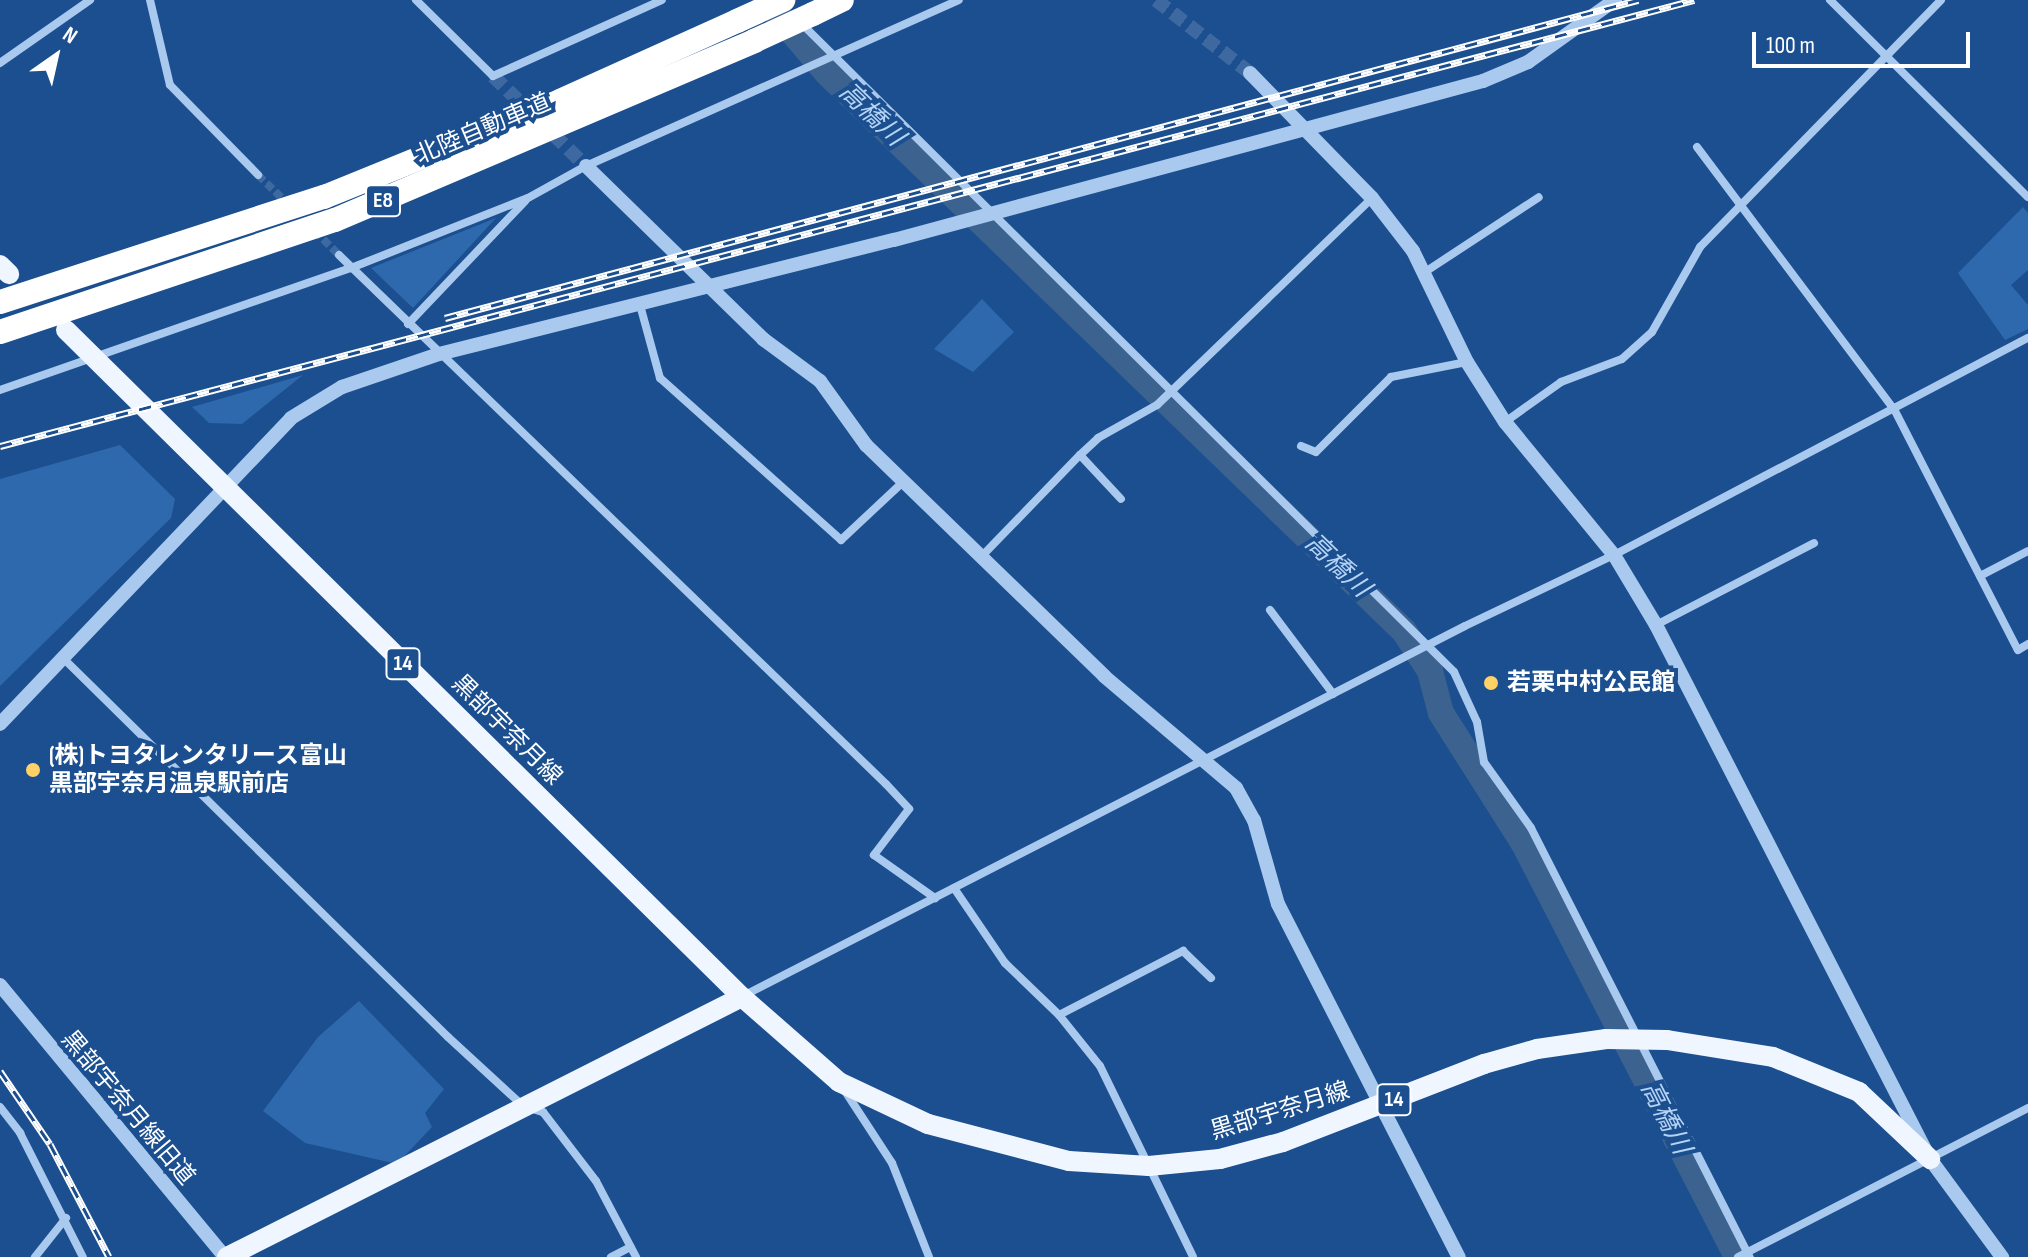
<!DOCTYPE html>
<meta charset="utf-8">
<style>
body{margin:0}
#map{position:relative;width:2028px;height:1257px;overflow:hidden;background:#1b4f8f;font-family:"Sofia Sans Condensed","Noto Sans JP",sans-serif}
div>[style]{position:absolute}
.green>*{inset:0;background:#2e69ad}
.river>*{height:26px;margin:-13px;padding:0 13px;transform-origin:13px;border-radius:13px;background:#3c6290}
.minor-tunnel>*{height:8px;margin-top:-4px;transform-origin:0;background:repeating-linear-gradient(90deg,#3d69a0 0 8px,transparent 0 12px)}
.tertiary-tunnel>*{height:14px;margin-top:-7px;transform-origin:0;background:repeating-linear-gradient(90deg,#3d69a0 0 14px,transparent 0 21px)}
.minor>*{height:8px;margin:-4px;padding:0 4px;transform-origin:4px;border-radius:4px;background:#a9c9ee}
.tertiary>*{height:14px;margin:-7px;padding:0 7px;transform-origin:7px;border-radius:7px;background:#a9c9ee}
.primary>*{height:20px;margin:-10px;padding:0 10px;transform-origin:10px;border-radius:10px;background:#f0f6ff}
.motorway>*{height:24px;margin:-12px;padding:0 12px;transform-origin:12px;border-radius:12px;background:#fff}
.rail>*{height:7px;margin-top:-3.5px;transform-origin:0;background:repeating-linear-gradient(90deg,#1b4f8f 0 12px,#fff 0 24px);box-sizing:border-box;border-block:2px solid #fff}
.motorway-bridge>*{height:24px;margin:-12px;padding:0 12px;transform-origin:12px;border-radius:12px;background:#fff}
.dots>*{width:22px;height:22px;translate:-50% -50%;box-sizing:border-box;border:4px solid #1b4f8f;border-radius:50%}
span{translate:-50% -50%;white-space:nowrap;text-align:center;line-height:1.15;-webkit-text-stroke:8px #1b4f8f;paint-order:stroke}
.shield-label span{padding:2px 6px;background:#1b4f8f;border:2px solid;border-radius:6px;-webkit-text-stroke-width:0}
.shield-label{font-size:22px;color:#fff;font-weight:700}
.street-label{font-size:24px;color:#fff}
.poi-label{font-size:24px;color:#fff;font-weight:700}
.left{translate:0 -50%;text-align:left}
.water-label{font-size:26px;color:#b5d3f5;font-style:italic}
.north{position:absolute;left:16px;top:16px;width:80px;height:80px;-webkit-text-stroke:6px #1b4f8f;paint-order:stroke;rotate:34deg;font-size:22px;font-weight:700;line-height:32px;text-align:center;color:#fff}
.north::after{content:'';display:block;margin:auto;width:28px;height:36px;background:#fff;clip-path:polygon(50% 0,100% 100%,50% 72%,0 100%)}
.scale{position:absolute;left:1752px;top:32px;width:218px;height:36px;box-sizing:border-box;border:4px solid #fff;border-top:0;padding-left:10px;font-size:24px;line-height:28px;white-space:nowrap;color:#fff;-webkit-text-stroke:6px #1b4f8f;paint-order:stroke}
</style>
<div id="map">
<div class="green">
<div style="clip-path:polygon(2023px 207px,2028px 213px,2028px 270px,2011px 285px,2028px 305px,2028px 329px,2005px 340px,1958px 273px)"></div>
<div style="clip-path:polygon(496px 218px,413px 308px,371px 268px)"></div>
<div style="clip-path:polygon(982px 299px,1014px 332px,973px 372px,934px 349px)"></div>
<div style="clip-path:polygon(303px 375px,242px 424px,209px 423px,192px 407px)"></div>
<div style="clip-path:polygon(120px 445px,175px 499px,171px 518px,0 686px,0 479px)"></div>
<div style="clip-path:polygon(359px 1001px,444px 1089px,425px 1113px,432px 1127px,397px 1164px,305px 1143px,263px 1111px,318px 1037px)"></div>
</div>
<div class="river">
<div style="left:765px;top:0;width:97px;rotate:49.6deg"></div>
<div style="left:828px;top:74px;width:801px;rotate:44.04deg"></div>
<div style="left:1404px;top:631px;width:48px;rotate:57deg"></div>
<div style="left:1430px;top:671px;width:43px;rotate:75.3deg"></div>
<div style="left:1441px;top:713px;width:153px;rotate:57.6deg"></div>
<div style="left:1523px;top:842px;width:467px;rotate:62.7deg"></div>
</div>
<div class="minor-tunnel">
<div style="left:258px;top:175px;width:43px;rotate:44.1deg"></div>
<div style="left:315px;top:231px;width:34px;rotate:45deg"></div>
</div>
<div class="tertiary-tunnel">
<div style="left:1156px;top:0;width:119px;rotate:37.8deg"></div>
<div style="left:493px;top:76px;width:129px;rotate:44.1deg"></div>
</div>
<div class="minor">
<div style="left:150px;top:0;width:87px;rotate:76.8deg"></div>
<div style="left:170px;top:85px;width:126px;rotate:45.6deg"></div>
<div style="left:416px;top:0;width:108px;rotate:44.6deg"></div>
<div style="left:493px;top:76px;width:185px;rotate:-24.2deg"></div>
<div style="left:1830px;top:0;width:279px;rotate:44.9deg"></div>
<div style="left:800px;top:22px;width:922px;rotate:44.82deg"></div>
<div style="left:1454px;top:672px;width:55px;rotate:65.3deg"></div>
<div style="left:1477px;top:722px;width:41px;rotate:80.1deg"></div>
<div style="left:1484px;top:762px;width:81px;rotate:54.5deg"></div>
<div style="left:1531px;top:828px;width:482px;rotate:63deg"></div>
<div style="left:0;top:63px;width:110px;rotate:-35deg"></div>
<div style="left:1697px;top:147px;width:328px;rotate:53.1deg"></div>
<div style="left:1894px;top:409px;width:271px;rotate:62.8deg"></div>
<div style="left:2018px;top:650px;width:12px;rotate:-31deg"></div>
<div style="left:339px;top:255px;width:761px;rotate:44.04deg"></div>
<div style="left:886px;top:784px;width:34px;rotate:47deg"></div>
<div style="left:909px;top:809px;width:58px;rotate:127.3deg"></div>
<div style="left:874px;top:855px;width:75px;rotate:35.2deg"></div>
<div style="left:1425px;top:272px;width:136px;rotate:-33.3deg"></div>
<div style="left:640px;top:305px;width:76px;rotate:74.7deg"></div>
<div style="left:660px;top:378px;width:243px;rotate:41.8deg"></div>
<div style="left:841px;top:540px;width:86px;rotate:-43.1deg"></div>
<div style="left:408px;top:324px;width:170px;rotate:-46.4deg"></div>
<div style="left:0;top:390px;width:372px;rotate:-19.2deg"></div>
<div style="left:351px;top:268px;width:190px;rotate:-21.6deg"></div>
<div style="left:528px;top:198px;width:66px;rotate:-28.9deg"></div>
<div style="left:586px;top:166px;width:408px;rotate:-24deg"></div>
<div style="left:1505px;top:422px;width:69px;rotate:-35.5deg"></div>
<div style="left:1561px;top:382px;width:65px;rotate:-20.7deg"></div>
<div style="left:1622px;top:359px;width:40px;rotate:-42deg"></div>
<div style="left:1652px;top:332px;width:98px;rotate:-60.5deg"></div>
<div style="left:1700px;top:247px;width:345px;rotate:-45.7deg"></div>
<div style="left:1301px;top:446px;width:16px;rotate:22deg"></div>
<div style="left:1316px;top:452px;width:106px;rotate:-45deg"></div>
<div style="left:1391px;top:377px;width:77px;rotate:-11.2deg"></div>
<div style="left:1080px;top:455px;width:25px;rotate:-43deg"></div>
<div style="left:1098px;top:438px;width:68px;rotate:-29.2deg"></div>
<div style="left:1157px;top:405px;width:298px;rotate:-43.9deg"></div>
<div style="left:981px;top:557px;width:142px;rotate:-45.9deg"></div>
<div style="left:1080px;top:455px;width:60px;rotate:47deg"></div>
<div style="left:1980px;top:576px;width:54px;rotate:-27.5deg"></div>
<div style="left:1270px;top:610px;width:105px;rotate:53.1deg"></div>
<div style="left:1656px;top:625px;width:178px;rotate:-27.4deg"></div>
<div style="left:64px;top:659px;width:539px;rotate:44.55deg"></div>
<div style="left:448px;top:1037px;width:102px;rotate:42.6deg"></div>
<div style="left:523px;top:1106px;width:21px;rotate:17deg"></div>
<div style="left:543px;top:1112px;width:87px;rotate:52.5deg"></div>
<div style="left:596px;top:1181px;width:86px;rotate:62.2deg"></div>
<div style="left:954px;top:888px;width:91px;rotate:55.8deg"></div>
<div style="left:1005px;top:963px;width:75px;rotate:43.9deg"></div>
<div style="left:1059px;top:1015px;width:65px;rotate:51.2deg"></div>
<div style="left:1100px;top:1066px;width:212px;rotate:64deg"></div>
<div style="left:743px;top:996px;width:811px;rotate:-27.13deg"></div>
<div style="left:1465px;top:626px;width:165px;rotate:-25.5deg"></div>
<div style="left:1614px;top:555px;width:467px;rotate:-27.7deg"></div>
<div style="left:1059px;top:1015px;width:140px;rotate:-27.3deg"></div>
<div style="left:1183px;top:951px;width:39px;rotate:44deg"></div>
<div style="left:845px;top:1091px;width:86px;rotate:56.9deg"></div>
<div style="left:892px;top:1163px;width:101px;rotate:68.5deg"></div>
<div style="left:0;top:1107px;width:33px;rotate:52deg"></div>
<div style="left:20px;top:1133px;width:139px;rotate:63.1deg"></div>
<div style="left:35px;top:1257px;width:50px;rotate:-51.5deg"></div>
<div style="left:611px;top:1257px;width:22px;rotate:-27deg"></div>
<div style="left:1738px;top:1257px;width:326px;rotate:-27.2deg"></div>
</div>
<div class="tertiary">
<div style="left:1250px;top:73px;width:175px;rotate:45.7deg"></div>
<div style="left:1372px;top:198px;width:67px;rotate:52.3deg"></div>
<div style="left:1413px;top:251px;width:123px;rotate:64.1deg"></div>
<div style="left:1467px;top:362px;width:71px;rotate:57.7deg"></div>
<div style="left:1505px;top:422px;width:172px;rotate:50.7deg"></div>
<div style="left:1614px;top:555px;width:82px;rotate:59deg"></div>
<div style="left:1656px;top:625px;width:600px;rotate:62.84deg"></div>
<div style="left:1930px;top:1159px;width:122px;rotate:53.7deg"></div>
<div style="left:586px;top:166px;width:248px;rotate:44.3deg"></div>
<div style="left:763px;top:339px;width:71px;rotate:36.4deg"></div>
<div style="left:820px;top:381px;width:79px;rotate:54.3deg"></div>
<div style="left:866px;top:445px;width:332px;rotate:44.1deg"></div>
<div style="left:1104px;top:676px;width:173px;rotate:40.3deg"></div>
<div style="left:1236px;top:788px;width:37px;rotate:61deg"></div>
<div style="left:1254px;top:820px;width:87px;rotate:74.1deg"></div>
<div style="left:1278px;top:904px;width:397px;rotate:62.9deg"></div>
<div style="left:0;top:724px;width:422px;rotate:-46.4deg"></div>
<div style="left:291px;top:418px;width:60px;rotate:-31.3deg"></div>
<div style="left:342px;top:387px;width:102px;rotate:-18.8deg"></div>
<div style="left:439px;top:354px;width:469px;rotate:-14.1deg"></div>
<div style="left:894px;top:240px;width:610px;rotate:-15.11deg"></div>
<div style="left:1483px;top:81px;width:49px;rotate:-22.9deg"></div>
<div style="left:1528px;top:62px;width:107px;rotate:-35.5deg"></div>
<div style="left:0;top:985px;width:353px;rotate:50.4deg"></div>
</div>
<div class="primary">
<div style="left:0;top:265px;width:13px;rotate:45deg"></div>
<div style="left:66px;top:330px;width:950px;rotate:44.62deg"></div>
<div style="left:742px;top:997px;width:129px;rotate:41.2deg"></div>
<div style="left:839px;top:1082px;width:98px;rotate:25.3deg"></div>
<div style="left:928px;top:1124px;width:146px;rotate:14.7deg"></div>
<div style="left:1069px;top:1161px;width:80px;rotate:3.6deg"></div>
<div style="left:1149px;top:1166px;width:71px;rotate:-5.6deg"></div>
<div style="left:1220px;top:1159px;width:65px;rotate:-15.1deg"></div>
<div style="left:1283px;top:1142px;width:216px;rotate:-21.2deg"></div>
<div style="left:1484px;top:1064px;width:55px;rotate:-15.8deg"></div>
<div style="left:1537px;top:1049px;width:70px;rotate:-8.2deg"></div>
<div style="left:1606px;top:1039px;width:61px;rotate:0.9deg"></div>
<div style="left:1667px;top:1040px;width:107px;rotate:9.1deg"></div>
<div style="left:1773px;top:1057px;width:93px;rotate:22.1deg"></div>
<div style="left:1859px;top:1092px;width:98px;rotate:43.3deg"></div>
<div style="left:227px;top:1257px;width:577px;rotate:-26.79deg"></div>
</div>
<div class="motorway">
<div style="left:813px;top:14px;width:32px;rotate:-26deg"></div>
<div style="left:0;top:302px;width:341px;rotate:-18deg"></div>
<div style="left:324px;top:197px;width:255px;rotate:-22.1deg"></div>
<div style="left:560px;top:101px;width:194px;rotate:-24.3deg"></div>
<div style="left:0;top:332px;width:353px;rotate:-18.5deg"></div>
<div style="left:335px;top:220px;width:456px;rotate:-23.1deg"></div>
</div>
<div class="rail">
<div style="left:445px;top:318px;width:1235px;rotate:-14.93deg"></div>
<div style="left:0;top:446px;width:1752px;rotate:-14.75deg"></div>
<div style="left:0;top:1071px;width:88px;rotate:55.6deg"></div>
<div style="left:50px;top:1144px;width:127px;rotate:62.4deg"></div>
</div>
<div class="motorway-bridge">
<div style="left:737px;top:21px;width:51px;rotate:-24.5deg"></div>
<div style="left:754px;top:41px;width:65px;rotate:-24.6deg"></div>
</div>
<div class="dots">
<div style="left:1491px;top:683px;background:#ffd166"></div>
<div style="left:33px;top:770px;background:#ffd166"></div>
</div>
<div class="shield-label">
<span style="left:383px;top:201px">E8</span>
<span style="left:403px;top:664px">14</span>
<span style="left:1394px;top:1100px">14</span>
</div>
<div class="street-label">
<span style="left:483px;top:129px;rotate:-23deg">北陸自動車道</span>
<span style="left:507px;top:730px;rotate:45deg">黒部宇奈月線</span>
<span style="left:128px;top:1108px;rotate:50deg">黒部宇奈月線旧道</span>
<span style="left:1280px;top:1111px;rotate:-17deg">黒部宇奈月線</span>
</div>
<div class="poi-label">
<span class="left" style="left:1507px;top:683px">若栗中村公民館</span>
<span class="left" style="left:49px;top:770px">(株)トヨタレンタリース富山<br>黒部宇奈月温泉駅前店</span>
</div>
<div class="water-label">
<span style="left:871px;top:115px;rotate:44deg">高橋川</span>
<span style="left:1337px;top:566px;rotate:44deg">高橋川</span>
<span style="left:1665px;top:1118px;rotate:63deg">高橋川</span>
</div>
<div class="north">N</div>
<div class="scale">100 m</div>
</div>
